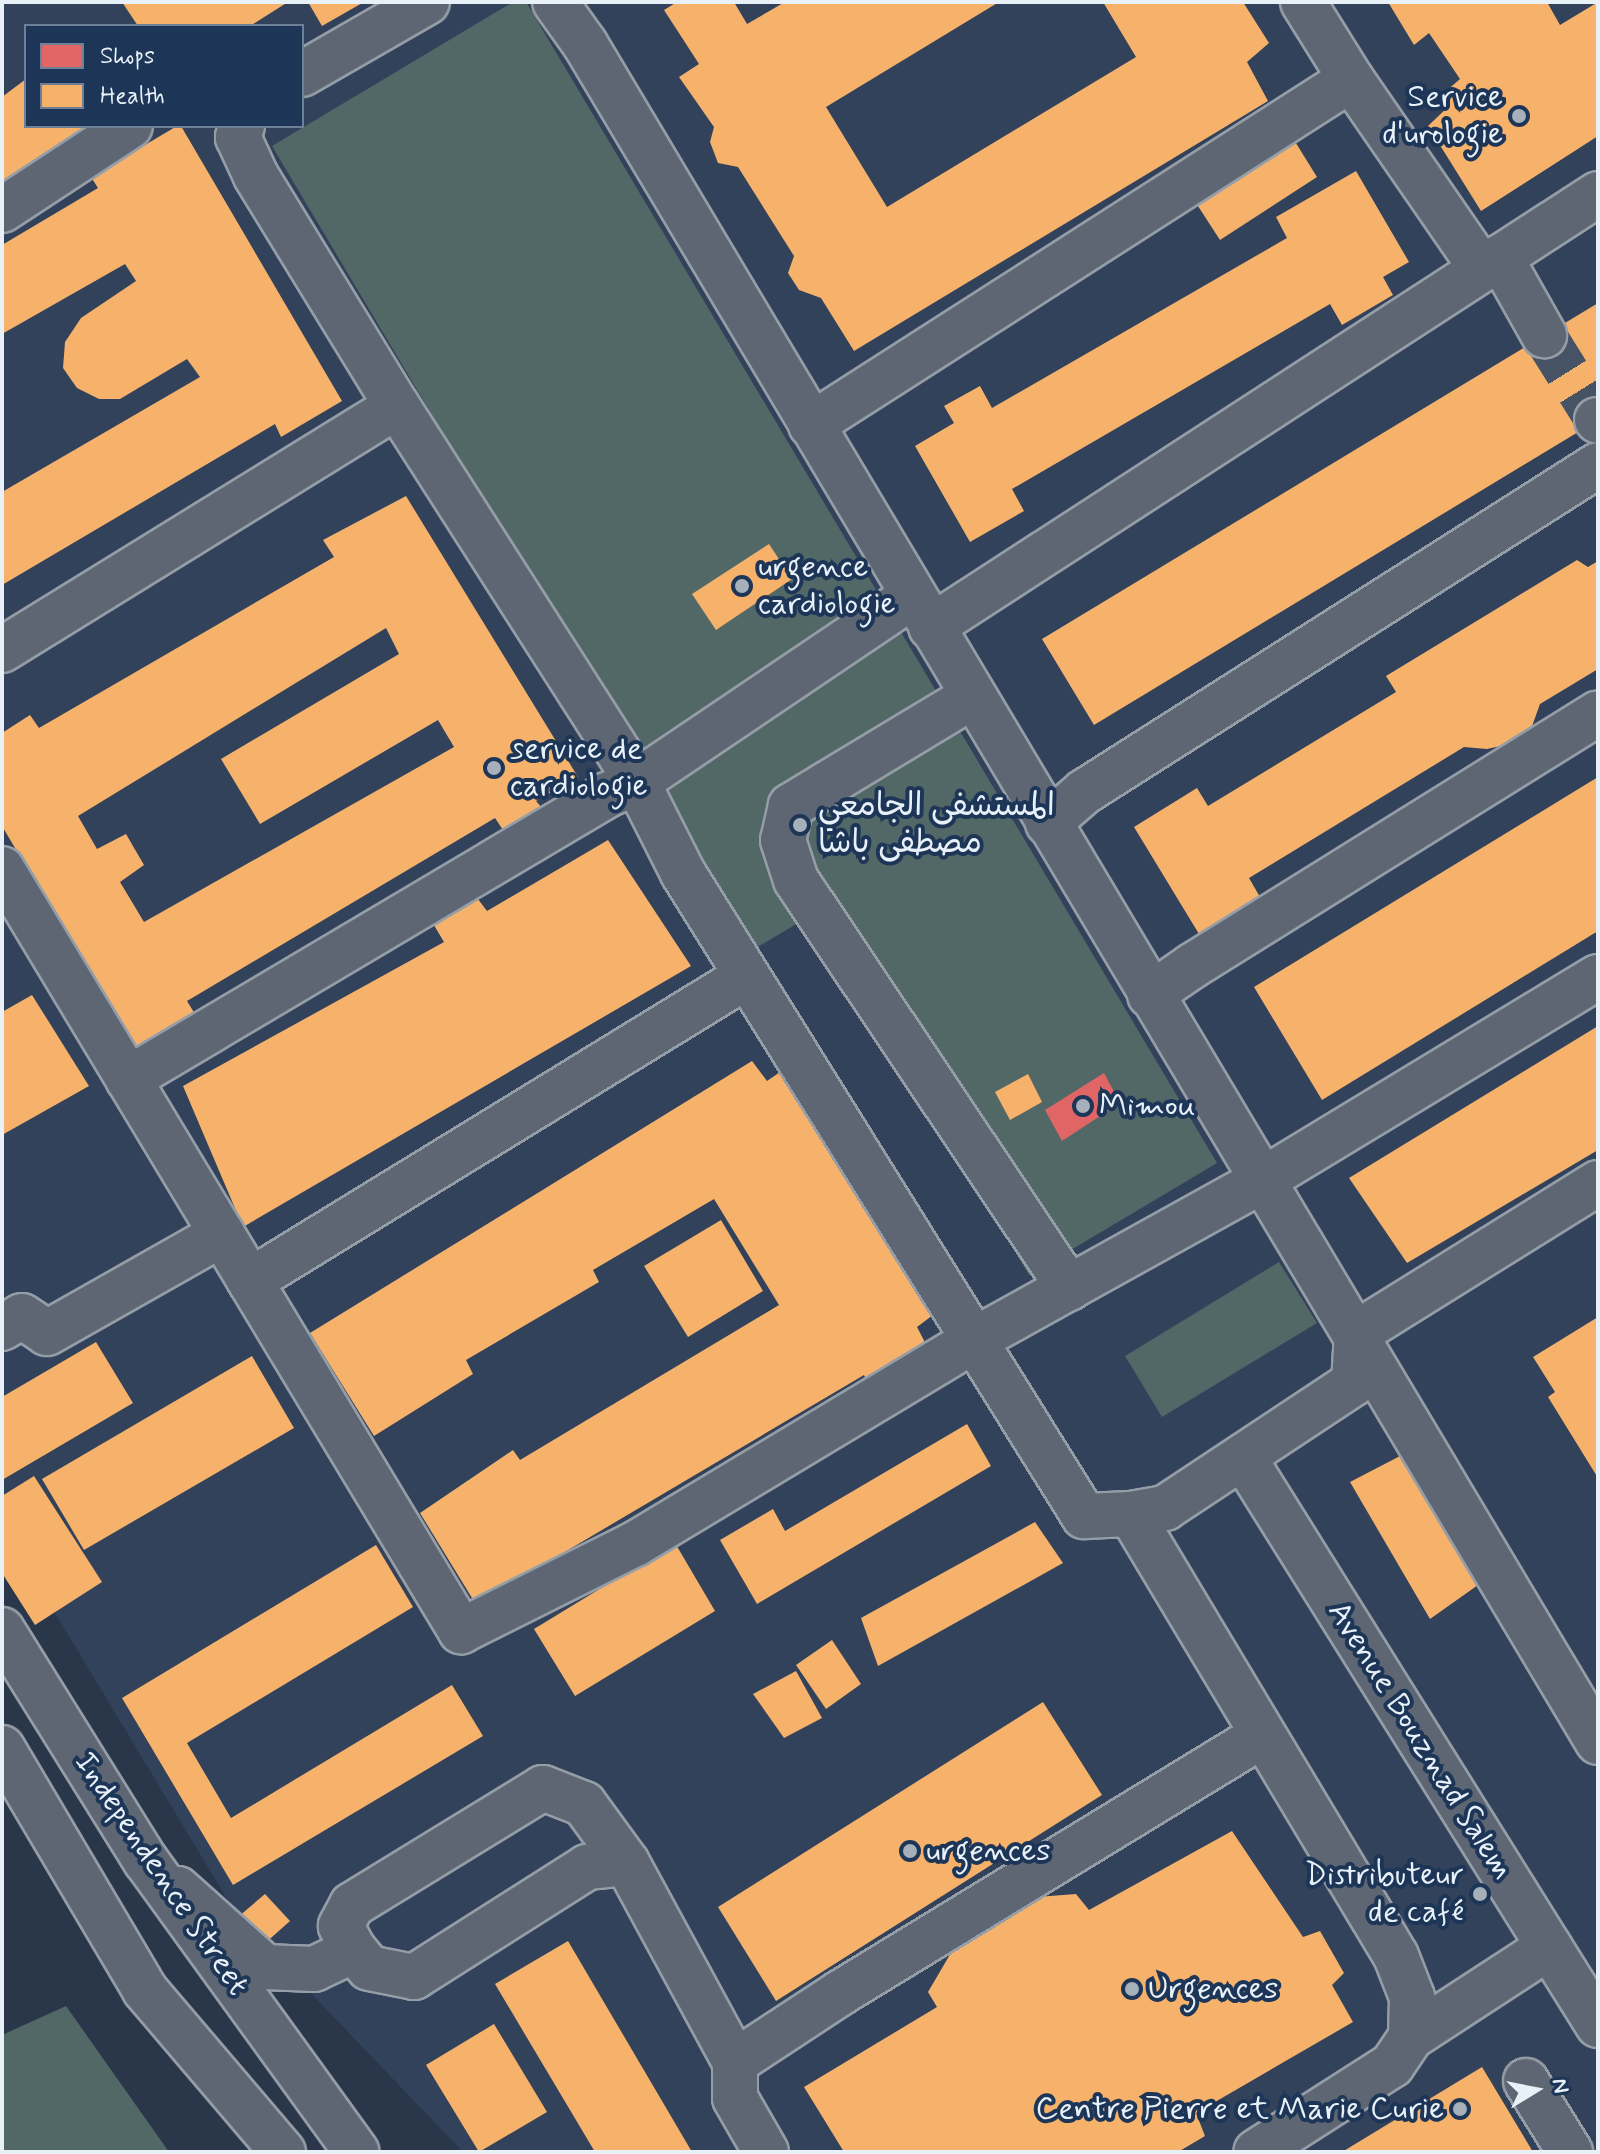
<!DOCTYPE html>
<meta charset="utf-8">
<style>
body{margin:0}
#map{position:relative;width:1600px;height:2154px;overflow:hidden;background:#2a374a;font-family:Mynerve,"Playpen Sans Arabic",sans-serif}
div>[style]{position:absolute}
.built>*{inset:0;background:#32425b}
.green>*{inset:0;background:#526867}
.shops>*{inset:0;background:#e06666}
.health>*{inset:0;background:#f6b26b}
.minor-tunnel>*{height:44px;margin-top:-22px;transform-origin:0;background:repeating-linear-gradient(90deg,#465364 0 44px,transparent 0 66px)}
.roads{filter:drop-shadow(2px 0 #959da7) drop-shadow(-2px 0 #959da7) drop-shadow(0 2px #959da7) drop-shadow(0 -2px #959da7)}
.minor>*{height:44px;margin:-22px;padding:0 22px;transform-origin:22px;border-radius:22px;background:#5d6672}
.highway>*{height:44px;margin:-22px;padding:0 22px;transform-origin:22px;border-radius:22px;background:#5d6672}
.dots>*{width:22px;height:22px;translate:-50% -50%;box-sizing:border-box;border:4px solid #1d3557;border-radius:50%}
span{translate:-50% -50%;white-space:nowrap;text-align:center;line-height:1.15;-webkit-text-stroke:8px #1d3557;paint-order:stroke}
.poi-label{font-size:32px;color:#e8f1f8}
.right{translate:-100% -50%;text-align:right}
.left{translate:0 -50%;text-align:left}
.street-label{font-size:32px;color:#e8f1f8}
.frame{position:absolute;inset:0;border:4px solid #e8f1f8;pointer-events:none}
.legend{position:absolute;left:24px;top:24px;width:280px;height:104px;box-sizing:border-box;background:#1d3557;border:2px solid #6e8097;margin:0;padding:10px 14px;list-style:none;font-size:24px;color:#e8f1f8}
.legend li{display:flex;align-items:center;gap:16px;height:40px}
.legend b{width:40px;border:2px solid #6e8097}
.north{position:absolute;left:1496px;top:2050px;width:80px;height:80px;-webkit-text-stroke:6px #1d3557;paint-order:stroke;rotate:80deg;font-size:22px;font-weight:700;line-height:32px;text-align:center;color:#e8f1f8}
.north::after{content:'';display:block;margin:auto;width:28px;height:36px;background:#e8f1f8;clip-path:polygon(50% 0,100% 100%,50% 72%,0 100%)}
</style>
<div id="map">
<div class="built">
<div style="clip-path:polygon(evenodd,2px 2px,1598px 2px,1598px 2152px,463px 2152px,238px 1917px,2px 1525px,2px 2px,26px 26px,302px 26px,302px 126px,26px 126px,26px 26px)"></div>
</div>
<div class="green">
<div style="clip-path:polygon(513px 2px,526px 2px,1217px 1163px,1029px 1275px,813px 914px,751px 951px,272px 146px)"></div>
<div style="clip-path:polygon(1279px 1262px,1317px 1323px,1162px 1417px,1125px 1356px)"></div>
<div style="clip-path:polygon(66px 2006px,169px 2152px,2px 2152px,2px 2035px)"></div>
</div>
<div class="shops">
<div style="clip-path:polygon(1104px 1073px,1120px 1103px,1062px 1141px,1045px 1110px)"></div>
</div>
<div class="health">
<div style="clip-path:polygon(122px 2px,288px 2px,250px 26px,138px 26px)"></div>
<div style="clip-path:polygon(308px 2px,364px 2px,322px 26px)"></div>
<div style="clip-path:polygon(677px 2px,734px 2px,747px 24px,785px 2px,999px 2px,826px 107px,887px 207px,1136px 57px,1103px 2px,1243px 2px,1269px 43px,1247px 62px,1268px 101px,854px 351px,821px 298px,799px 290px,788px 273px,794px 256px,738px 167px,718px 163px,710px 142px,714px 127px,679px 77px,699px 64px,664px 10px)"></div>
<div style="clip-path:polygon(1388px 2px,1547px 2px,1560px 25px,1598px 2px,1598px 136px,1481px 211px,1428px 126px,1450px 105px,1445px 92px,1460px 79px,1429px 33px,1414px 45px)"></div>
<div style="clip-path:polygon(26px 79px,26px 126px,101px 126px,2px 197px,2px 97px)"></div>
<div style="clip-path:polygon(177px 126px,181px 126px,342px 401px,281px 437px,275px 424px,2px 585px,2px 492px,200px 377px,187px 359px,120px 399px,99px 399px,77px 388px,63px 368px,65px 342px,81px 318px,136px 281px,125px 264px,2px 334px,2px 245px,98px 188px,91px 177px)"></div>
<div style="clip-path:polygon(1294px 140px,1317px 177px,1220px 240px,1196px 203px)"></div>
<div style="clip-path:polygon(1356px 171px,1409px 262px,1383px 277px,1393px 295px,1342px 325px,1330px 304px,1012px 489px,1024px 511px,970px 542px,915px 446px,954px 423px,944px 406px,980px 386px,992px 408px,1287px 238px,1276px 217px)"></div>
<div style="clip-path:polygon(1598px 303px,1598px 420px,1094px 725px,1042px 639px)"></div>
<div style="clip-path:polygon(evenodd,406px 496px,578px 777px,536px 801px,543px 809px,505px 833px,495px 818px,187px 1001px,195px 1014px,134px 1049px,2px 826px,2px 733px,30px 715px,39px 728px,334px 557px,323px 540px,406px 496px,386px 628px,399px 654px,221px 759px,260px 824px,438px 720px,454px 747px,144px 922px,120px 882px,144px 865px,126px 834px,97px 849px,78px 816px,386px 628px)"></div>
<div style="clip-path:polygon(769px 544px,792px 579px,716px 630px,692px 594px)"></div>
<div style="clip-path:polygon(1577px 560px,1588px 567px,1598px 561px,1598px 669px,1540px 704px,1531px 729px,1514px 743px,1487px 749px,1464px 747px,1249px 878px,1260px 897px,1199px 934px,1134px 827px,1197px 788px,1208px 806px,1396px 692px,1386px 676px)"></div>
<div style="clip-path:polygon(1598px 777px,1598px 931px,1322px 1100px,1254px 987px)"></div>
<div style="clip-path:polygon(608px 840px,691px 966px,243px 1227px,183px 1086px,444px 942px,422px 905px,465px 882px,487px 911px)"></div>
<div style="clip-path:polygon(32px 995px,89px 1086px,2px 1135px,2px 1012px)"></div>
<div style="clip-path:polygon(1598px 1026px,1598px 1150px,1407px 1263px,1349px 1178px)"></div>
<div style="clip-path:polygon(752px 1061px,767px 1081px,786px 1068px,933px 1315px,917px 1327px,930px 1352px,870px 1389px,864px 1375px,509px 1585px,483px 1616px,420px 1513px,513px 1450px,520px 1460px,779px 1305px,714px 1199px,593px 1270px,599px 1282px,466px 1360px,473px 1374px,374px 1436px,310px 1333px)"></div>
<div style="clip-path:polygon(1028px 1074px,1042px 1102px,1010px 1120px,995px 1092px)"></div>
<div style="clip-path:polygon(721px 1220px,763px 1291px,688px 1337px,644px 1266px)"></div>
<div style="clip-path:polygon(1598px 1317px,1598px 1478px,1548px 1397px,1555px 1392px,1533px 1357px)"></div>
<div style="clip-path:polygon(96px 1342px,133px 1403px,2px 1480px,2px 1397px)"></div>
<div style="clip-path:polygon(252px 1356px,294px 1428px,84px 1550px,42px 1479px)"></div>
<div style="clip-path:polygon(967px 1424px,991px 1466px,757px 1604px,720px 1540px,773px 1509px,785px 1531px)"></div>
<div style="clip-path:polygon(1402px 1455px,1478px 1585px,1430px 1619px,1350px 1482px)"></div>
<div style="clip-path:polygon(34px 1476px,102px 1582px,35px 1625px,2px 1573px,2px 1496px)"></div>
<div style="clip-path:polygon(1035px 1522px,1063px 1563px,878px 1666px,861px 1618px)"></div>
<div style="clip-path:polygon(675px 1543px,715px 1611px,575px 1696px,534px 1629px)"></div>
<div style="clip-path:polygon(376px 1545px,413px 1607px,187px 1743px,231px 1818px,452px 1685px,483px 1736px,233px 1885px,122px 1698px)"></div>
<div style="clip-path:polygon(832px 1640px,861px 1684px,826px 1709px,796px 1665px)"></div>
<div style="clip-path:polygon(796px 1671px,822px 1718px,784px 1738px,753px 1694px)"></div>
<div style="clip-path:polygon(1043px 1702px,1102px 1795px,776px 2001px,718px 1907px)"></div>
<div style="clip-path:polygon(1232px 1831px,1303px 1937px,1320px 1931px,1344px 1973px,1332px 1985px,1353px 2022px,1196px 2113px,1205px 2136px,1178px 2152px,844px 2152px,804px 2087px,937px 2007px,928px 1992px,962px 1934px,1037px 1897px,1076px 1894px,1089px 1910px)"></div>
<div style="clip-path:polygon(265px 1894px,290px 1921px,263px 1945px,238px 1917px)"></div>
<div style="clip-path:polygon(568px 1941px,692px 2152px,595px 2152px,495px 1984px)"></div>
<div style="clip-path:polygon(494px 2024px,547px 2112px,479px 2152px,426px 2065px)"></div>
<div style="clip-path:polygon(1482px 2067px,1533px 2152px,1342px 2152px)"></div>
</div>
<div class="minor-tunnel">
<div style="left:1544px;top:335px;width:100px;rotate:58.1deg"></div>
</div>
<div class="roads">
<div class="minor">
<div style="left:555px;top:2px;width:52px;rotate:54.5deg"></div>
<div style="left:585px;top:44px;width:1977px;rotate:59.18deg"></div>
<div style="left:1303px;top:2px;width:91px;rotate:58.1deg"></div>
<div style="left:302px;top:74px;width:144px;rotate:-29.9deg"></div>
<div style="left:242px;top:126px;width:12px;rotate:110deg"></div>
<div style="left:238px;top:137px;width:43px;rotate:65.2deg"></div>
<div style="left:256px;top:176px;width:270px;rotate:58.5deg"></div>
<div style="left:397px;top:406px;width:446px;rotate:57.4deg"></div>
<div style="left:637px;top:782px;width:102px;rotate:63.2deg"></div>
<div style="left:683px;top:873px;width:758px;rotate:58.05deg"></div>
<div style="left:1084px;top:1516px;width:47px;rotate:-2.4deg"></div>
<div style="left:1131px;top:1514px;width:35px;rotate:-10deg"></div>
<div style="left:1165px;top:1508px;width:227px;rotate:-33.5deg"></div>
<div style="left:1354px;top:1383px;width:50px;rotate:-86.6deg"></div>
<div style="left:2px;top:210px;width:153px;rotate:-33.3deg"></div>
<div style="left:1500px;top:257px;width:90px;rotate:60.6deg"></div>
<div style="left:1597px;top:420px;width:1px;rotate:45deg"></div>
<div style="left:811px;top:425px;width:641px;rotate:-32.65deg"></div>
<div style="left:1351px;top:79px;width:231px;rotate:55.4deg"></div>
<div style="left:931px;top:627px;width:795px;rotate:-32.99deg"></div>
<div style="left:2px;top:650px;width:464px;rotate:-31.7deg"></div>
<div style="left:973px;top:696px;width:213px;rotate:148.9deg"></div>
<div style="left:791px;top:806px;width:35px;rotate:103deg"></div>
<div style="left:783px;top:840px;width:42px;rotate:72deg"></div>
<div style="left:796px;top:880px;width:491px;rotate:56.2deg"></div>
<div style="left:1048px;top:823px;width:48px;rotate:-40.7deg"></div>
<div style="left:1084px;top:792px;width:609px;rotate:-32.46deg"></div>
<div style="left:2px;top:869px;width:890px;rotate:58.94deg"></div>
<div style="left:461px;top:1631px;width:195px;rotate:-26.6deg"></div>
<div style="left:635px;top:1544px;width:398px;rotate:-31deg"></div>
<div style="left:976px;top:1339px;width:326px;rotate:-29deg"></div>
<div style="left:1261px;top:1181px;width:394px;rotate:-31.2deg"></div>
<div style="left:1150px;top:995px;width:51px;rotate:-34.6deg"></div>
<div style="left:1192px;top:966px;width:478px;rotate:-31.9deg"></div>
<div style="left:128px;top:1079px;width:557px;rotate:-30.66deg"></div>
<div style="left:607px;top:795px;width:33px;rotate:-23deg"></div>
<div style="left:637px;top:782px;width:333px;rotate:-34deg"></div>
<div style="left:250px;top:1281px;width:583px;rotate:-31.54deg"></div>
<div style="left:2px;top:1328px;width:23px;rotate:-31deg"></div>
<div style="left:22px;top:1316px;width:30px;rotate:34deg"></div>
<div style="left:47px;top:1333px;width:201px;rotate:-29.5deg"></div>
<div style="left:1357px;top:1333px;width:284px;rotate:-31.9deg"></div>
<div style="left:1243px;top:1457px;width:670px;rotate:57.99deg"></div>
<div style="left:1131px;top:1514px;width:515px;rotate:59.06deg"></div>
<div style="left:1396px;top:1956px;width:44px;rotate:68.7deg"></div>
<div style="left:1412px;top:1997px;width:40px;rotate:91.4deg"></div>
<div style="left:1411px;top:2037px;width:34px;rotate:124deg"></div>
<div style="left:1392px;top:2065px;width:161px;rotate:147.4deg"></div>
<div style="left:627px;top:1863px;width:73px;rotate:-126.1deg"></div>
<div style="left:584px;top:1804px;width:44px;rotate:-158.7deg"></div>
<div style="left:543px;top:1788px;width:224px;rotate:148.5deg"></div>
<div style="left:352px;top:1905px;width:24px;rotate:118deg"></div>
<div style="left:341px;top:1926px;width:27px;rotate:62deg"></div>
<div style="left:354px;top:1950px;width:23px;rotate:50deg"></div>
<div style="left:369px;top:1968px;width:46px;rotate:11.3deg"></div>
<div style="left:414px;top:1977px;width:205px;rotate:-32.4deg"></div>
<div style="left:587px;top:1867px;width:40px;rotate:-5.7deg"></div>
<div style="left:627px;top:1863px;width:226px;rotate:61.5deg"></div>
<div style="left:178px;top:1889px;width:117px;rotate:41.9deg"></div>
<div style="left:265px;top:1967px;width:49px;rotate:2.3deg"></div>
<div style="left:314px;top:1969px;width:44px;rotate:-25.4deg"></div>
<div style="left:1411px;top:2037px;width:165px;rotate:-33.1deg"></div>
<div style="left:1526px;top:2081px;width:84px;rotate:58.2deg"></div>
<div style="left:766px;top:2152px;width:62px;rotate:-119.9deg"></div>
<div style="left:735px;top:2098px;width:36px;rotate:-90deg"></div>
<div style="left:735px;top:2062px;width:126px;rotate:-33.3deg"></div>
<div style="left:840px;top:1993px;width:495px;rotate:-31.4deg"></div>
</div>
<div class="highway">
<div style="left:2px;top:1630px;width:272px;rotate:58.1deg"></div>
<div style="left:146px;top:1861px;width:359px;rotate:54.1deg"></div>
<div style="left:2px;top:1748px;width:281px;rotate:59.4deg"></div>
<div style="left:145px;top:1990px;width:213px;rotate:49.6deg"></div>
</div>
</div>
<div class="dots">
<div style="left:1519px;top:116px;background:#a6b0bb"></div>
<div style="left:742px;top:586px;background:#a6b0bb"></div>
<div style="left:494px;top:768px;background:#a6b0bb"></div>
<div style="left:800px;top:825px;background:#a6b0bb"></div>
<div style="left:1083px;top:1106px;background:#a6b0bb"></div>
<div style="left:910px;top:1851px;background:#a6b0bb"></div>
<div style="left:1480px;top:1894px;background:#a6b0bb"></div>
<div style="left:1132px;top:1989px;background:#a6b0bb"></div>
<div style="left:1460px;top:2109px;background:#a6b0bb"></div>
</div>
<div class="poi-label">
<span class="right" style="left:1503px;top:116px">Service<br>d'urologie</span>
<span class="left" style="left:758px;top:586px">urgence<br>cardiologie</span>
<span class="left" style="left:510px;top:768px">service de<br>cardiologie</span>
<span class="left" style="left:818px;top:825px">المستشفى الجامعي<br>مصطفى باشا</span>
<span class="left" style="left:1099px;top:1106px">Mimou</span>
<span class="left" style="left:926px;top:1851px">urgences</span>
<span class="right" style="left:1464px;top:1894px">Distributeur<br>de café</span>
<span class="left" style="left:1148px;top:1989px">Urgences</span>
<span class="right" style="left:1444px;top:2109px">Centre Pierre et Marie Curie</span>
</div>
<div class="street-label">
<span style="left:1420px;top:1741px;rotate:58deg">Avenue Bouznad Salem</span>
<span style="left:161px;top:1874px;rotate:56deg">Independence Street</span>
</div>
<div class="frame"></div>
<ul class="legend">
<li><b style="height:22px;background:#e06666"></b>Shops</li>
<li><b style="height:22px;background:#f6b26b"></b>Health</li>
</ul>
<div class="north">N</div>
</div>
